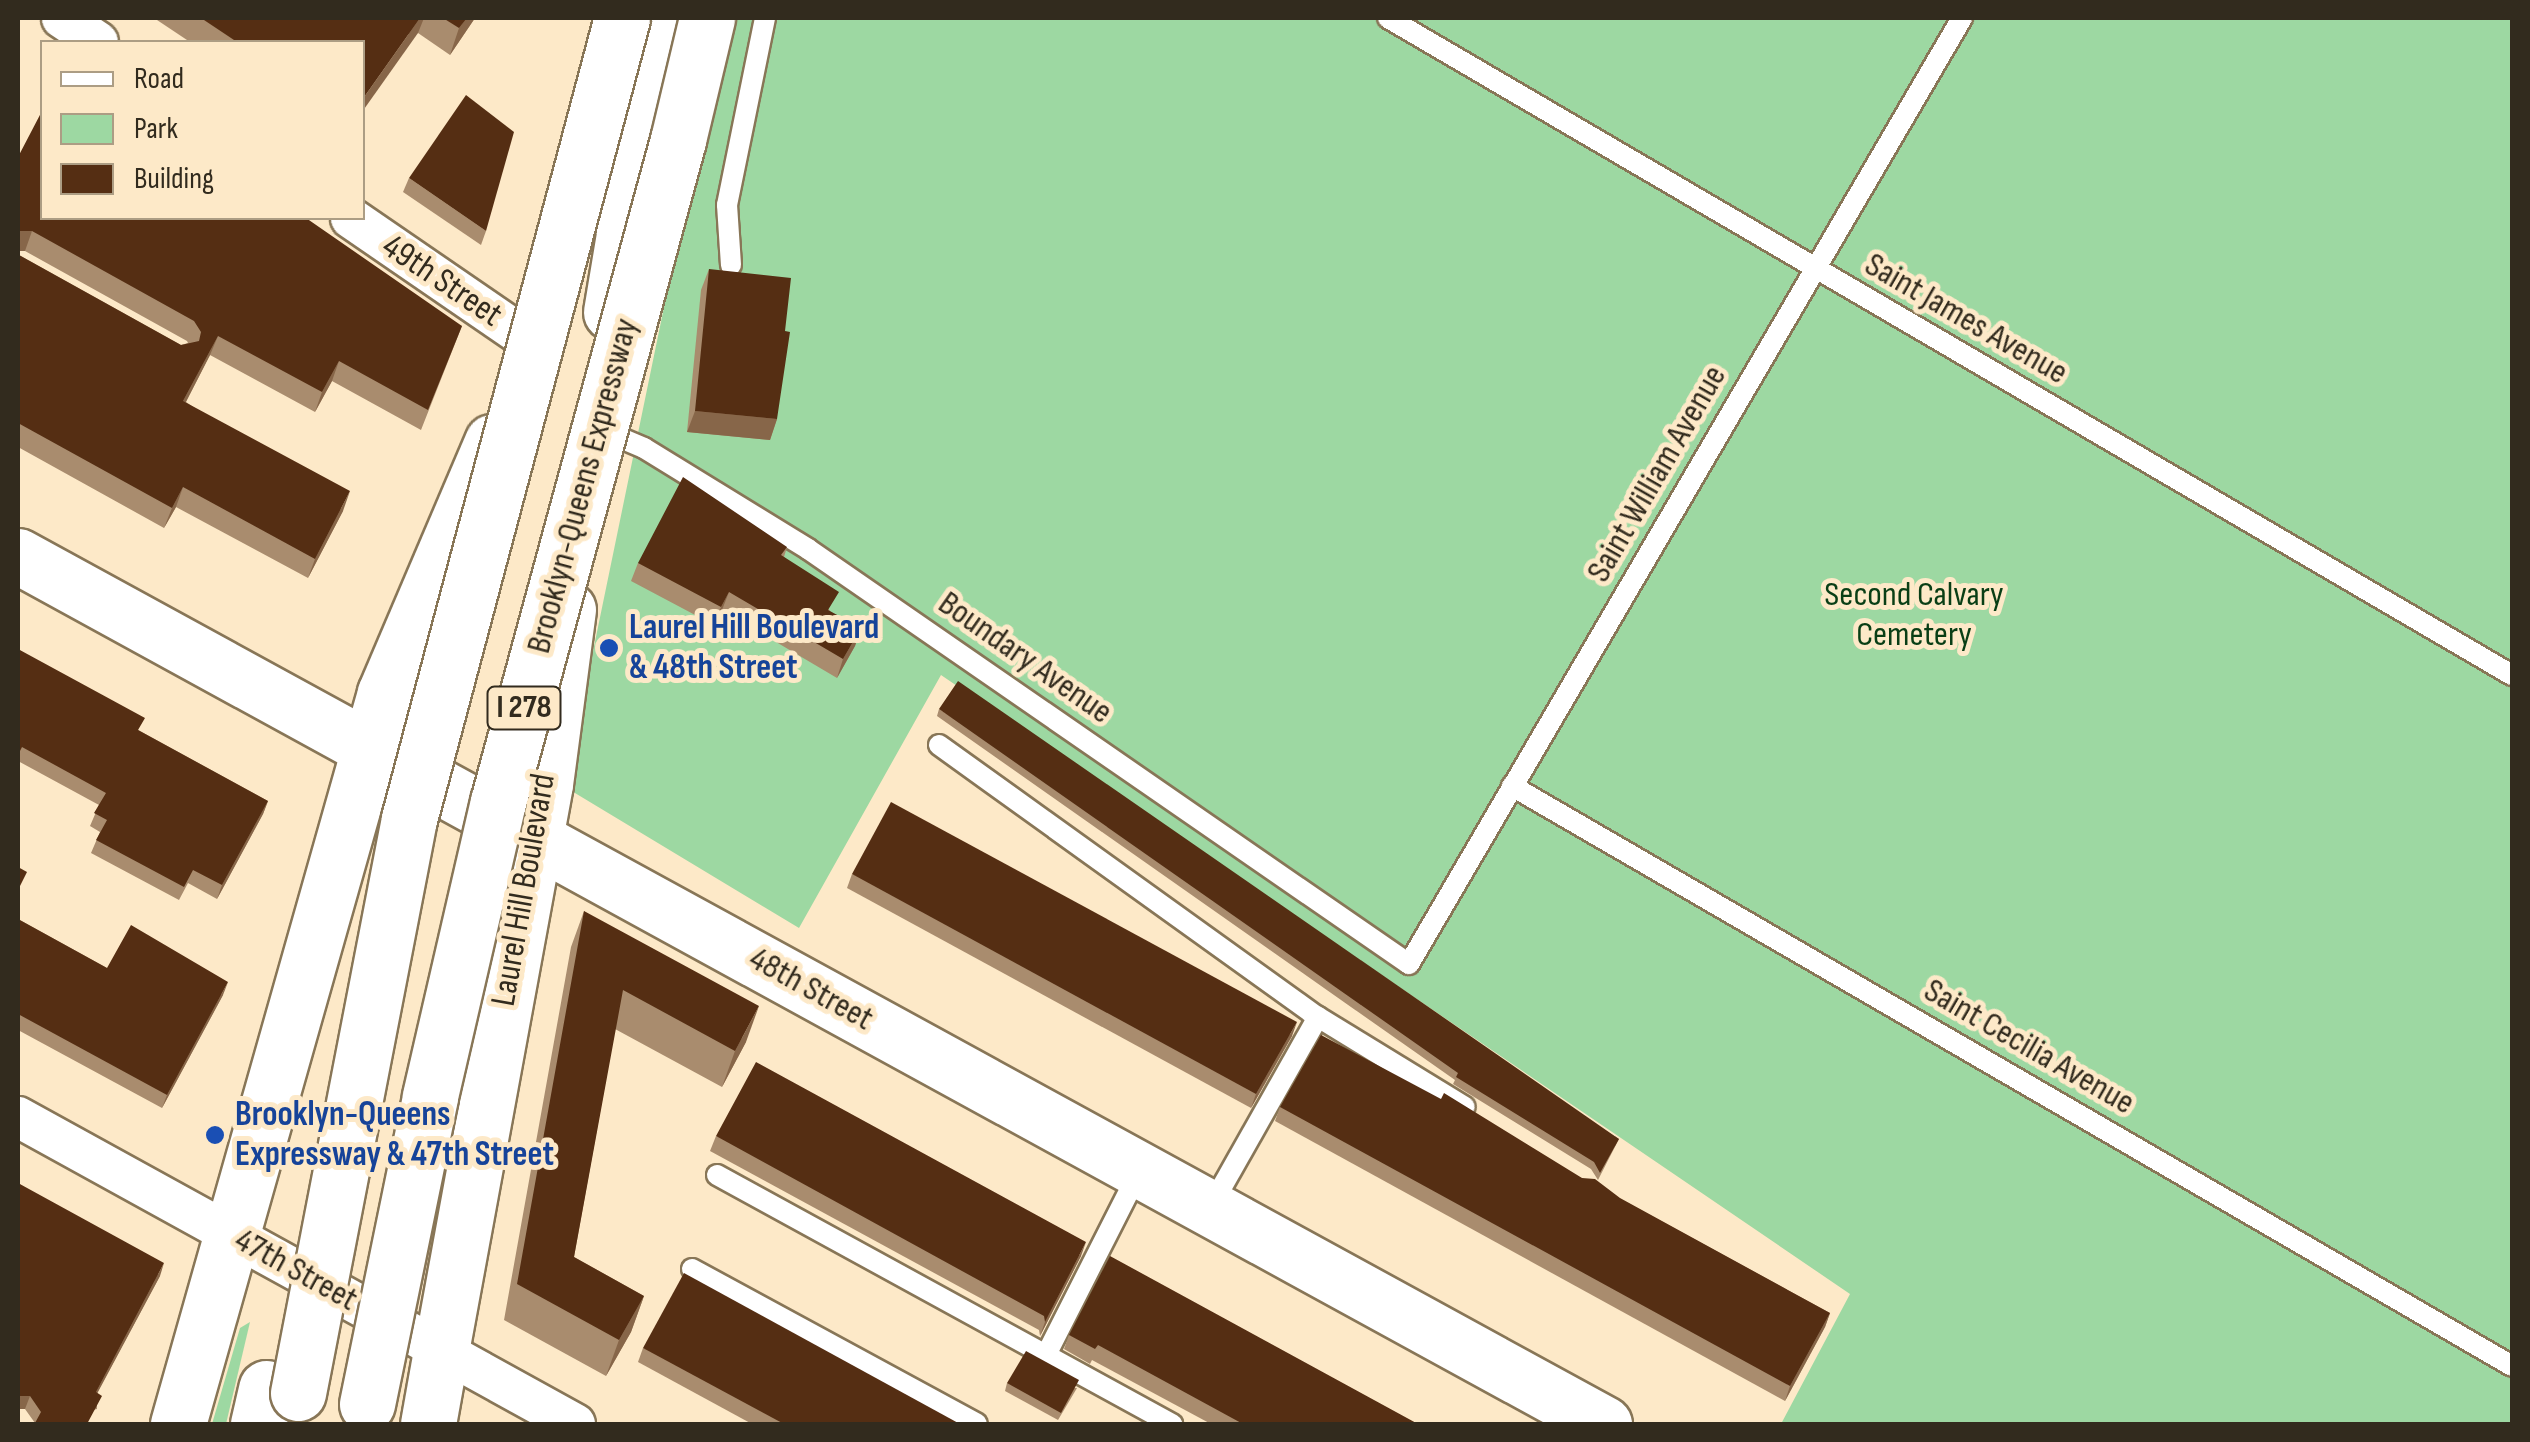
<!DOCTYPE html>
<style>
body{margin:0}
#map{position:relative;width:2530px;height:1442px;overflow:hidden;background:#fde9c8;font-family:"Sofia Sans Condensed",sans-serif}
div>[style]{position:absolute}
.green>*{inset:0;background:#9dd8a2}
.roads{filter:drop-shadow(2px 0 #887657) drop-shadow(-2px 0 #887657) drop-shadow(0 2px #887657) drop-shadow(0 -2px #887657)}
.lane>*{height:20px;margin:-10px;padding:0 10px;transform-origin:10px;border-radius:10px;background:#fff}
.street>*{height:40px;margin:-20px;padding:0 20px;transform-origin:20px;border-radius:20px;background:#fff}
.secondary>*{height:55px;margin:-27.5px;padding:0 27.5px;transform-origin:27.5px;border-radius:27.5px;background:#fff}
.highway>*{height:55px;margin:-27.5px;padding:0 27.5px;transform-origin:27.5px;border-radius:27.5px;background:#fff}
.bridges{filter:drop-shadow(2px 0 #887657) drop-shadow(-2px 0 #887657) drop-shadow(0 2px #887657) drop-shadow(0 -2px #887657)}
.highway-bridge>*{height:55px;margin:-27.5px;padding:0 27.5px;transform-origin:27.5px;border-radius:27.5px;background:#fff}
.wall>*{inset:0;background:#a98c6e}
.shaded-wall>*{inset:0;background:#876649}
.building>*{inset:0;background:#552e13}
.dots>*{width:28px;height:28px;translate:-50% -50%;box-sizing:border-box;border:5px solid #fde9c8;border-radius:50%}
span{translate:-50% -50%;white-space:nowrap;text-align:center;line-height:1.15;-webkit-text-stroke:10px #fde9c8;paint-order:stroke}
.shield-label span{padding:2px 8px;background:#fde9c8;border:2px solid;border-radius:8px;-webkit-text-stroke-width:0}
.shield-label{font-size:32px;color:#322b1e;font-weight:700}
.street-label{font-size:35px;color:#322b1e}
.park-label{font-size:35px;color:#093e15}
.transit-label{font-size:35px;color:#164399;font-weight:700}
.left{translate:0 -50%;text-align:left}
.frame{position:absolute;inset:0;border:20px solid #322b1e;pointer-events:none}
.legend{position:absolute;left:40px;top:40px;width:325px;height:180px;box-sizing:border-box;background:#fde9c8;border:2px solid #ac9d84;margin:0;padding:12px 18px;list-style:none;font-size:30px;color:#322b1e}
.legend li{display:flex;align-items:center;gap:20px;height:50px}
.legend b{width:50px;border:2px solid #ac9d84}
</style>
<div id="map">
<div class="green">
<div style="clip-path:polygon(729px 18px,2512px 18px,2512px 1424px,1781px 1424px,1850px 1294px,941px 675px,799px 928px,565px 787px,683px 215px)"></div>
<div style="clip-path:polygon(250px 1322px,226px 1424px,212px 1424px,240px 1328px)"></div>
</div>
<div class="roads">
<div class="lane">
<div style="left:1388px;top:18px;width:1302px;rotate:30.31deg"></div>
<div style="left:731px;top:265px;width:60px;rotate:-93.8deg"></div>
<div style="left:727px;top:205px;width:191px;rotate:-78.5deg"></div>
<div style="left:604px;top:431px;width:43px;rotate:23deg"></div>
<div style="left:644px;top:448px;width:193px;rotate:31.6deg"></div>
<div style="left:808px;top:549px;width:730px;rotate:34.63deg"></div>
<div style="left:1409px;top:964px;width:1096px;rotate:-59.69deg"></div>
<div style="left:939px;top:745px;width:467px;rotate:35.7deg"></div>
<div style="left:1318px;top:1017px;width:217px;rotate:119.5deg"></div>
<div style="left:1512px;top:786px;width:1156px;rotate:30.11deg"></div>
<div style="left:1318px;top:1017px;width:172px;rotate:31.5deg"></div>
<div style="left:717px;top:1175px;width:519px;rotate:28.69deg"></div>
<div style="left:692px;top:1269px;width:324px;rotate:28.5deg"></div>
<div style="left:1046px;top:1355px;width:208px;rotate:-63.1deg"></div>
</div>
<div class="street">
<div style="left:62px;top:18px;width:43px;rotate:33.7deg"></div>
<div style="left:351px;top:218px;width:222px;rotate:34.5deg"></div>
<div style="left:18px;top:1117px;width:636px;rotate:28.86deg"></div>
</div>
<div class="secondary">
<div style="left:590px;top:206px;width:162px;rotate:-67.5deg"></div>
<div style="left:611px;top:312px;width:298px;rotate:-80.5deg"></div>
<div style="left:18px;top:556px;width:1808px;rotate:28.69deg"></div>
<div style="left:441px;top:1351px;width:576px;rotate:-79.61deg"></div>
<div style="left:545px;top:784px;width:176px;rotate:-82.5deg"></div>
<div style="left:178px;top:1424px;width:760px;rotate:-74.19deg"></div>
<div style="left:385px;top:693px;width:273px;rotate:-66.9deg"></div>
</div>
<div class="highway">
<div style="left:258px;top:1424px;width:37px;rotate:-77deg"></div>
<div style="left:428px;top:1424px;width:74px;rotate:-79.9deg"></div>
</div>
</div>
<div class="bridges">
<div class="highway-bridge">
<div style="left:298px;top:1393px;width:585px;rotate:-79.06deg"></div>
<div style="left:409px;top:819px;width:829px;rotate:-75.11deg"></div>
<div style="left:367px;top:1404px;width:314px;rotate:-78.4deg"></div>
<div style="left:430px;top:1096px;width:302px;rotate:-77deg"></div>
<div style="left:498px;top:802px;width:686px;rotate:-74.79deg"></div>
<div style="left:678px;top:140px;width:125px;rotate:-76.6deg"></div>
</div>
</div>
<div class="wall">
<div style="clip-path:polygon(154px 18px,475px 18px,450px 55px,418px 33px,362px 42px,190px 42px)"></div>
<div style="clip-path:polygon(18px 157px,462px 326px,421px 430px,332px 381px,315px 412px,210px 355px,186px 402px,343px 511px,308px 578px,176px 507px,164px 528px,18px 447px,18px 252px,19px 255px,181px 345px,188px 343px,187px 341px,25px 251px)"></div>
<div style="clip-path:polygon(409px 178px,486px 231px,481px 245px,403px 192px)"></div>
<div style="clip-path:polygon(709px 269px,777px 419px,770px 440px,687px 432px,701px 290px)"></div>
<div style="clip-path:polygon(787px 547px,784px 557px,831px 612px,861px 628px,855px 646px,837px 678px,722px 610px,714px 625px,631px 581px,638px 563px)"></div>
<div style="clip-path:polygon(18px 649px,140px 731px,268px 801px,263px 814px,217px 899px,188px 883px,179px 900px,91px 853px,100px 832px,90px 826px,99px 805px,18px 761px)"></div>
<div style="clip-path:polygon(939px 709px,1619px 1139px,1598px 1180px,1591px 1169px,1453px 1084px,1455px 1080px,937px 716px)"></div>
<div style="clip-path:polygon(852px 874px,1292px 1036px,1251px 1108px,847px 888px)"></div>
<div style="clip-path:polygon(584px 911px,746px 1042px,722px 1087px,615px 1029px,574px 1257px,644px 1296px,631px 1332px,606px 1376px,504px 1320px,571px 947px)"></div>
<div style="clip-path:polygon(18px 919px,107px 968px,223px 995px,162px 1108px,18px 1030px)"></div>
<div style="clip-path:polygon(1280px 1107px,1582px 1178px,1830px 1313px,1825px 1327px,1785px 1401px,1275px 1121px)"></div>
<div style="clip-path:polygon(716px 1136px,1081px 1256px,1040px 1336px,1039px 1330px,710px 1151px)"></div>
<div style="clip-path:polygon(18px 1183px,160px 1276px,97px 1393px,97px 1409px,35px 1423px,25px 1409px)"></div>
<div style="clip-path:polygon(1069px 1335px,1418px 1424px,1211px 1424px,1092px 1360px,1090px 1364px,1064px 1349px)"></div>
<div style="clip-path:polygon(643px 1348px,960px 1424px,752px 1424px,638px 1362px)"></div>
<div style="clip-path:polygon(1007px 1383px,1077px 1388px,1058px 1420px,1005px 1391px)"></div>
</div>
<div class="shaded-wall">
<div style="clip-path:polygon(420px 18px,424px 18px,418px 33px,362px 112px,362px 100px)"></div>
<div style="clip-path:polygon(467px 18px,475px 18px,450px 55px,459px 28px)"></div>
<div style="clip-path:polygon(19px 231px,32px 231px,25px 251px,18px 251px,18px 233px)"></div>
<div style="clip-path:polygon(218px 336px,210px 355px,176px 421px,183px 401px)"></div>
<div style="clip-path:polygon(339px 361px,332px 381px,315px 412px,322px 392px)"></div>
<div style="clip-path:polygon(695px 411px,777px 419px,770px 440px,687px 432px)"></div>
<div style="clip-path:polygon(183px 487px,176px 507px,164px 528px,172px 508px)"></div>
<div style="clip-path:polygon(350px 491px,343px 511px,308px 578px,315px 559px)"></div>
<div style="clip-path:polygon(729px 592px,722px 610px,714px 625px,721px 607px)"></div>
<div style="clip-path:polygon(861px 628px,855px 646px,837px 678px,843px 659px)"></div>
<div style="clip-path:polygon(268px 801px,263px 814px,217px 899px,222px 885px)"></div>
<div style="clip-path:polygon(228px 982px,223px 995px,162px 1108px,167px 1095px)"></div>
<div style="clip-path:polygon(759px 1006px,746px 1042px,722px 1087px,735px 1051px)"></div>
<div style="clip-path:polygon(1297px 1022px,1292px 1036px,1251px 1108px,1256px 1094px)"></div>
<div style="clip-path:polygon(1086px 1242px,1081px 1256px,1040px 1336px,1045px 1322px)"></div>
<div style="clip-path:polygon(164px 1263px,160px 1276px,91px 1405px,96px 1392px)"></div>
<div style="clip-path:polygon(644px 1296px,631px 1332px,606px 1376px,619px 1340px)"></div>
<div style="clip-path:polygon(1830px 1313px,1825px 1327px,1785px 1401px,1790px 1386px)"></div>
<div style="clip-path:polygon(18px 1396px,30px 1396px,25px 1409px,18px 1409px)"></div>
</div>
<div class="building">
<div style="clip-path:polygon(201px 18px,420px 18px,362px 100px,362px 42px,237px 42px)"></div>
<div style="clip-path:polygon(443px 18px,467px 18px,459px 28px)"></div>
<div style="clip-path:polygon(466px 95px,514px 132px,486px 231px,409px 178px)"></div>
<div style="clip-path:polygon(42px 111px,42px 218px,306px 218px,462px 326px,428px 410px,339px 361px,322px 392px,218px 336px,183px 401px,350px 491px,315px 559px,183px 487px,172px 508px,18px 423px,18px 252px,19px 255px,181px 345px,199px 341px,201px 332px,194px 321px,32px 231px,19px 231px,18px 233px,18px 157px)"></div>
<div style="clip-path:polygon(709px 269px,791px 278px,785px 331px,790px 332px,777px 419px,695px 411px)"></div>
<div style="clip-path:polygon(683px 477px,787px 547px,781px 555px,839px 592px,828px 610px,861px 628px,843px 659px,729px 592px,721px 607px,638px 563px)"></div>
<div style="clip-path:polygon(18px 649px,145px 718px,138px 730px,268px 801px,222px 885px,193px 870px,184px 887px,96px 840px,107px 820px,94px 813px,106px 793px,22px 747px,18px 755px)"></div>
<div style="clip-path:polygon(958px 681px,1619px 1139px,1600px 1173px,1594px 1162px,1456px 1077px,1458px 1073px,939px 709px)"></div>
<div style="clip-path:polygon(891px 802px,1297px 1022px,1256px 1094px,852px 874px)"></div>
<div style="clip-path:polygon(18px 867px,27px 872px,18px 890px)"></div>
<div style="clip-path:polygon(584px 911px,759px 1006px,735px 1051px,623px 990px,574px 1257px,644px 1296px,619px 1340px,517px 1284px)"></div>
<div style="clip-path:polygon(18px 919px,107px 968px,131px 925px,228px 982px,167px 1095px,18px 1014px)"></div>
<div style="clip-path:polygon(1321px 1035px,1441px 1099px,1444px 1093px,1582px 1178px,1595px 1179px,1620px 1198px,1830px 1313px,1790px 1386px,1280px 1107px)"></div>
<div style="clip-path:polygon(756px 1062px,1086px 1242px,1045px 1322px,1044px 1316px,716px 1136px)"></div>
<div style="clip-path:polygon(18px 1183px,164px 1263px,96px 1392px,102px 1396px,87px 1424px,28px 1424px,35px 1423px,41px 1412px,30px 1396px,18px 1396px)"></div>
<div style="clip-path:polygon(1110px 1256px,1418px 1424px,1243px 1424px,1098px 1345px,1095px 1349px,1069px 1335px)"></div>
<div style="clip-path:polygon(684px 1273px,960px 1424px,784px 1424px,643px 1348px)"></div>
<div style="clip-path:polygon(1026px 1351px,1079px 1380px,1061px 1413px,1007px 1383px)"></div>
</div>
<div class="dots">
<div style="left:609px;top:648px;background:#1a4fb4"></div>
<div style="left:215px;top:1135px;background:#1a4fb4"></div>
</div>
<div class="shield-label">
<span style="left:524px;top:708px">I 278</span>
</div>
<div class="street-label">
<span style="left:442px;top:281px;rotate:34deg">49th Street</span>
<span style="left:1966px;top:319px;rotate:30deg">Saint James Avenue</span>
<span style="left:1657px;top:474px;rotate:-60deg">Saint William Avenue</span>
<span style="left:583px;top:486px;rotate:-75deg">Brooklyn-Queens Expressway</span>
<span style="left:1025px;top:658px;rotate:35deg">Boundary Avenue</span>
<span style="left:524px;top:890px;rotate:-80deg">Laurel Hill Boulevard</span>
<span style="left:811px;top:989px;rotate:29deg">48th Street</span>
<span style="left:2029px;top:1047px;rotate:30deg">Saint Cecilia Avenue</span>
<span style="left:296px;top:1270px;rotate:29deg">47th Street</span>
</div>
<div class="park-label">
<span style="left:1914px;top:615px">Second Calvary<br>Cemetery</span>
</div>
<div class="transit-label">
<span class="left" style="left:629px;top:648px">Laurel Hill Boulevard<br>&amp; 48th Street</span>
<span class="left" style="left:235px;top:1135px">Brooklyn-Queens<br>Expressway &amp; 47th Street</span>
</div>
<div class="frame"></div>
<ul class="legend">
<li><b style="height:12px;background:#fff"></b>Road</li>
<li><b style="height:28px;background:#9dd8a2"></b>Park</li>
<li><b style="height:28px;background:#552e13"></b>Building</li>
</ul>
</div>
